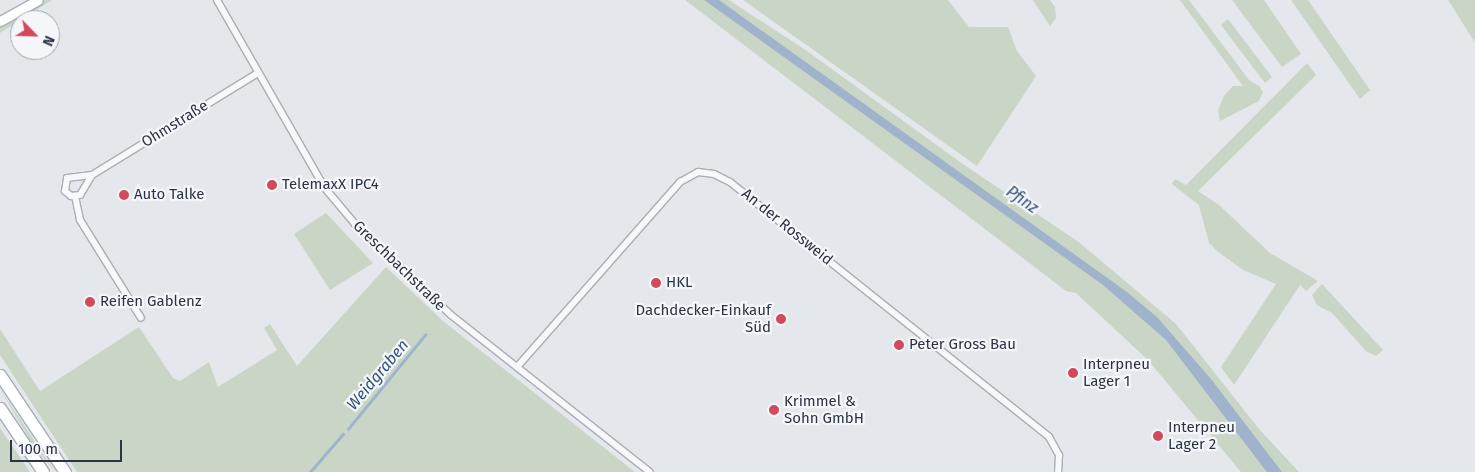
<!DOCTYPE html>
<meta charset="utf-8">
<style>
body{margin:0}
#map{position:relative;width:1475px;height:472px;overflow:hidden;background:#e4e7ec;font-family:"Fira Sans",sans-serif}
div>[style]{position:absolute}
.green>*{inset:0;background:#c9d6c5}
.water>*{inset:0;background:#9fb4cc}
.stream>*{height:2.5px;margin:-1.25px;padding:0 1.25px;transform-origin:1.25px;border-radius:1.25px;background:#9fb4cc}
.roads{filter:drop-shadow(1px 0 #a9aeb7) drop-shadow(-1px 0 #a9aeb7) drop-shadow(0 1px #a9aeb7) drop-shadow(0 -1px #a9aeb7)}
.street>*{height:6px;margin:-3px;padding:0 3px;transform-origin:3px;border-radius:3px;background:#f7f8fa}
.secondary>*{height:9px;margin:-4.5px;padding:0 4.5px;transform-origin:4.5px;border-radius:4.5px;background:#fff}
.highway>*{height:11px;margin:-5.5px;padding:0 5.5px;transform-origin:5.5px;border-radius:5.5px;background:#fff}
.dots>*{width:14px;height:14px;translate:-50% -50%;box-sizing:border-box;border:2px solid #f4f6f9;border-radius:50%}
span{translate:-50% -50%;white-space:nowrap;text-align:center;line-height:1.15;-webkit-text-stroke:4.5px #f4f6f9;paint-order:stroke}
.street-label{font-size:15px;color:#2b3445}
.poi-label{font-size:15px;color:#2b3445}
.left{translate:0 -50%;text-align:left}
.right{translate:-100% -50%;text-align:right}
.water-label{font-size:16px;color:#34527a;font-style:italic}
.north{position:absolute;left:10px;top:10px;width:50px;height:50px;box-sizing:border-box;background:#f4f6f9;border:1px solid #a4a8b1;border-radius:50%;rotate:114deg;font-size:14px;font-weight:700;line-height:20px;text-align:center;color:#2b3445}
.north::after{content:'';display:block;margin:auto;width:18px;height:22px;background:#d1495b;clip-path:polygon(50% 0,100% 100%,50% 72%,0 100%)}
.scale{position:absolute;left:10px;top:440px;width:112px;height:22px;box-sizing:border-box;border:2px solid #2b3445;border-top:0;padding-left:6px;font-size:15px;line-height:18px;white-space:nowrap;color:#2b3445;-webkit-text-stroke:4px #f4f6f9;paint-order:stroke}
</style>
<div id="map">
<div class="green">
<div style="clip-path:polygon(46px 0,52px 0,0 33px,0 24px)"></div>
<div style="clip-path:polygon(685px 0,729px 0,807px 51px,960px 162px,1080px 243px,1176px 324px,1259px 429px,1299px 472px,1241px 472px,1148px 360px,1076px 293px,1066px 291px)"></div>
<div style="clip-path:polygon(743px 0,948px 0,969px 27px,1008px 27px,1017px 51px,1036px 76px,977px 166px)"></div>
<div style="clip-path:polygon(1033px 0,1050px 0,1055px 7px,1056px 18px,1050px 26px)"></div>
<div style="clip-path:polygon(1180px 0,1189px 0,1249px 80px,1260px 87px,1263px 92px,1259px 101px,1220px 121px,1218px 111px,1224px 96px,1233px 86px,1243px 86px)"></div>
<div style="clip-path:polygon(1232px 0,1264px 0,1301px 54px,1282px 67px)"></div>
<div style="clip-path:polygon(1291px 0,1308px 0,1370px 90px,1360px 99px)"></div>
<div style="clip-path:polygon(1448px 0,1475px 0,1475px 42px,1472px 38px)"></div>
<div style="clip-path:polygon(1228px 19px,1272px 77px,1265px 83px,1221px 25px)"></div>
<div style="clip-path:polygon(1307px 63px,1316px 75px,1198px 191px,1219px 205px,1270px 253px,1318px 281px,1306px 291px,1300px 285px,1234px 385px,1221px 367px,1276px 284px,1243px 270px,1217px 251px,1209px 243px,1199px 205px,1172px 184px,1175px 179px,1186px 185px)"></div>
<div style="clip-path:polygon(326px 213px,373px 263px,330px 290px,294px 234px)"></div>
<div style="clip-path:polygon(386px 267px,443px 321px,635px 472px,77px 472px,0 355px,0 329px,40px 391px,139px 327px,173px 378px,180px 381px,209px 362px,218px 387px,277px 350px,264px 328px,270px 324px,297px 366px)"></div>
<div style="clip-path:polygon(1322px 284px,1383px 350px,1376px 356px,1366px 351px,1332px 313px,1317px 305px,1312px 295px)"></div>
<div style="clip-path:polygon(0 389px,45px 457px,55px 472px,33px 445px)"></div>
<div style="clip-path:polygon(0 428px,30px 472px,0 472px)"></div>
</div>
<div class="water">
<div style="clip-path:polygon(704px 0,719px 0,1127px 292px,1157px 317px,1211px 379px,1282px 472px,1267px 472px,1263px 467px,1166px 340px,1103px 285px)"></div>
</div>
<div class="stream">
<div style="left:348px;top:429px;width:122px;rotate:-50.7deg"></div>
<div style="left:310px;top:472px;width:50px;rotate:-49deg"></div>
</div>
<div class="roads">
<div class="street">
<div style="left:217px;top:0;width:215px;rotate:60.2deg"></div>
<div style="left:324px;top:187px;width:48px;rotate:50deg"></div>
<div style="left:355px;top:224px;width:132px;rotate:43.5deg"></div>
<div style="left:451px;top:315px;width:253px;rotate:38.3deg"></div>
<div style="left:92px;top:175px;width:23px;rotate:121deg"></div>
<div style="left:80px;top:195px;width:9px;rotate:174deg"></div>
<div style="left:71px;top:196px;width:8px;rotate:-140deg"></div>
<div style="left:65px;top:191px;width:13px;rotate:-81deg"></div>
<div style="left:67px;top:178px;width:25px;rotate:-7deg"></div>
<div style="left:92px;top:175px;width:195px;rotate:-31.6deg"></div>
<div style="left:75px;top:196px;width:25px;rotate:78deg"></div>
<div style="left:80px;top:220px;width:115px;rotate:58.1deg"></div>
<div style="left:517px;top:367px;width:247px;rotate:-48.6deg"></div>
<div style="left:680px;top:182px;width:21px;rotate:-29deg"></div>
<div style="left:698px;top:172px;width:16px;rotate:7deg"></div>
<div style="left:714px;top:174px;width:18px;rotate:27deg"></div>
<div style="left:730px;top:182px;width:408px;rotate:38.6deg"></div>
<div style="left:1049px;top:437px;width:21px;rotate:61deg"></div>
<div style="left:1059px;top:455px;width:17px;rotate:93deg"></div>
</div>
<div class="secondary">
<div style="left:0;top:21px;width:43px;rotate:-28.9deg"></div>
</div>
<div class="highway">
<div style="left:0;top:375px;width:117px;rotate:56.2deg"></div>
<div style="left:0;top:408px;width:77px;rotate:56.1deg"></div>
</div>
</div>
<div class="dots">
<div style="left:272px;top:185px;background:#d1495b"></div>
<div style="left:124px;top:195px;background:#d1495b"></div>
<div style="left:656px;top:283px;background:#d1495b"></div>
<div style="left:90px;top:302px;background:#d1495b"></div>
<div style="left:781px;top:319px;background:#d1495b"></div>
<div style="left:899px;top:345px;background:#d1495b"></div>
<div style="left:1073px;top:373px;background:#d1495b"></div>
<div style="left:774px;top:410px;background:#d1495b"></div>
<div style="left:1158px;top:436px;background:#d1495b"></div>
</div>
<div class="street-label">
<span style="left:175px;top:124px;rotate:-32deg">Ohmstraße</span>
<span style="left:787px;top:227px;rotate:39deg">An der Rossweid</span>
<span style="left:399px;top:266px;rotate:44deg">Greschbachstraße</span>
</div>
<div class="poi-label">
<span class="left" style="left:282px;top:185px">TelemaxX IPC4</span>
<span class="left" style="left:134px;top:195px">Auto Talke</span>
<span class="left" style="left:666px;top:283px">HKL</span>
<span class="left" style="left:100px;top:302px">Reifen Gablenz</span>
<span class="right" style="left:771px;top:319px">Dachdecker-Einkauf<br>Süd</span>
<span class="left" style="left:909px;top:345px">Peter Gross Bau</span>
<span class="left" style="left:1083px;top:373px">Interpneu<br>Lager 1</span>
<span class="left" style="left:784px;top:410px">Krimmel &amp;<br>Sohn GmbH</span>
<span class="left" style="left:1168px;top:436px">Interpneu<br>Lager 2</span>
</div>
<div class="water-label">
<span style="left:1022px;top:200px;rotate:35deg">Pfinz</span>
<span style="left:378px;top:375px;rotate:-50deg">Weidgraben</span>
</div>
<div class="north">N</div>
<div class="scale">100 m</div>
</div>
